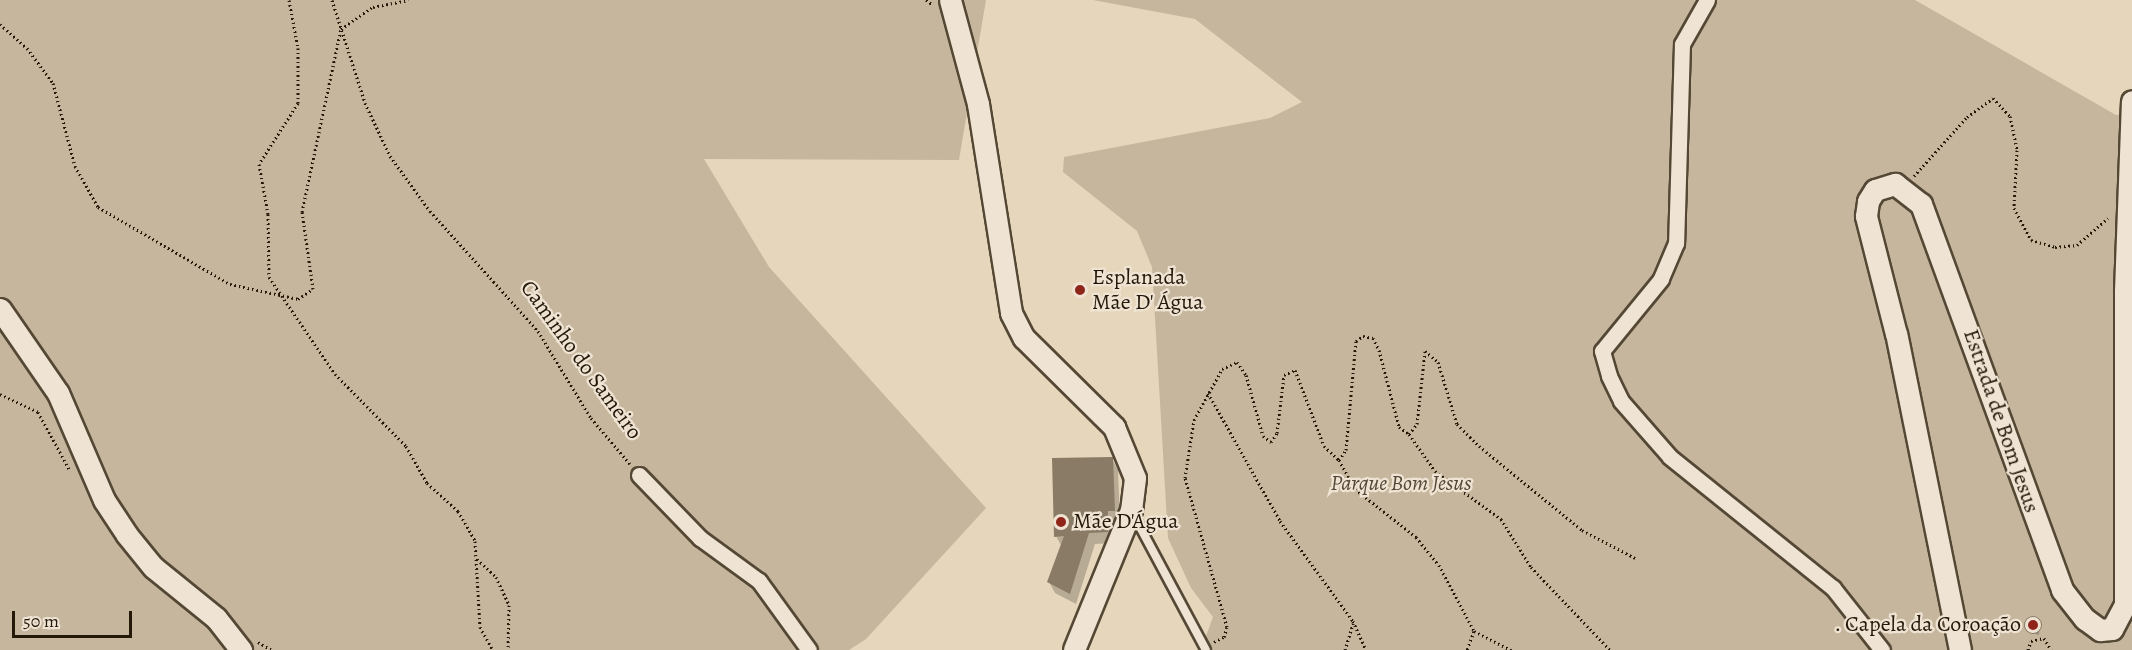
<!DOCTYPE html>
<meta charset="utf-8">
<style>
body{margin:0}
#map{position:relative;width:2132px;height:650px;overflow:hidden;background:#e6d6bb;font-family:Alegreya,serif}
div>[style]{position:absolute}
.green>*{inset:0;background:#c5b69d}
.shadow>*{inset:0;background:#0003}
.building>*{inset:0;background:#897b65}
.round{border-radius:50%}
.path>*{height:3px;margin-top:-1.5px;transform-origin:0;background:repeating-linear-gradient(90deg,#241808 0 1.5px,transparent 0 4.5px)}
.roads{filter:drop-shadow(2px 0 #544835) drop-shadow(-2px 0 #544835) drop-shadow(0 2px #544835) drop-shadow(0 -2px #544835)}
.lane>*{height:8px;margin:-4px;padding:0 4px;transform-origin:4px;border-radius:4px;background:#efe4d3}
.street>*{height:15px;margin:-7.5px;padding:0 7.5px;transform-origin:7.5px;border-radius:7.5px;background:#efe4d3}
.secondary>*{height:21px;margin:-10.5px;padding:0 10.5px;transform-origin:10.5px;border-radius:10.5px;background:#efe4d3}
.dots>*{width:16px;height:16px;translate:-50% -50%;box-sizing:border-box;border:3px solid #efe4d3;border-radius:50%}
span{translate:-50% -50%;white-space:nowrap;text-align:center;line-height:1.15;-webkit-text-stroke:4.5px #efe4d3;paint-order:stroke}
.poi-label{font-size:22px;color:#241808}
.left{translate:0 -50%;text-align:left}
.right{translate:-100% -50%;text-align:right}
.street-label{font-size:22px;color:#241808}
.park-label{font-size:22px;color:#544735;font-style:italic}
.scale{position:absolute;left:12px;top:611px;width:120px;height:27px;box-sizing:border-box;border:3px solid #241808;border-top:0;padding-left:8px;font-size:18px;line-height:21px;white-space:nowrap;color:#241808;-webkit-text-stroke:4px #efe4d3;paint-order:stroke}
</style>
<div id="map">
<div class="green">
<div style="clip-path:polygon(0 0,986px 0,959px 160px,704px 159px,769px 267px,986px 508px,866px 639px,849px 650px,0 650px)"></div>
<div style="clip-path:polygon(1093px 0,1915px 0,2116px 115px,2132px 114px,2132px 650px,1201px 650px,1213px 617px,1191px 588px,1168px 538px,1152px 267px,1137px 231px,1063px 172px,1064px 157px,1270px 118px,1302px 102px,1195px 19px)"></div>
</div>
<div class="shadow">
<div style="clip-path:polygon(1112px 459px,1118px 470px,1120px 522px,1114px 522px,1114px 543px,1095px 544px,1076px 604px,1055px 593px,1049px 582px,1062px 547px,1056px 536px)"></div>
<div style="clip-path:polygon(2030px 619px,2040px 621px,2039px 635px,2028px 632px)"></div>
</div>
<div class="building">
<div style="clip-path:polygon(1113px 457px,1115px 511px,1108px 511px,1108px 532px,1089px 533px,1070px 594px,1047px 582px,1064px 536px,1054px 537px,1052px 458px)"></div>
<div class="round" style="left:2024px;top:616px;width:18px;height:18px"></div>
</div>
<div class="path">
<div style="left:289px;top:0;width:49px;rotate:79.4deg"></div>
<div style="left:298px;top:48px;width:55px;rotate:90deg"></div>
<div style="left:298px;top:103px;width:72px;rotate:122.6deg"></div>
<div style="left:259px;top:164px;width:51px;rotate:79.8deg"></div>
<div style="left:268px;top:214px;width:63px;rotate:89.1deg"></div>
<div style="left:269px;top:277px;width:117px;rotate:55.8deg"></div>
<div style="left:335px;top:374px;width:101px;rotate:45.4deg"></div>
<div style="left:406px;top:446px;width:43px;rotate:60.4deg"></div>
<div style="left:427px;top:483px;width:42px;rotate:42.1deg"></div>
<div style="left:458px;top:511px;width:34px;rotate:60deg"></div>
<div style="left:475px;top:541px;width:86px;rotate:86.7deg"></div>
<div style="left:480px;top:627px;width:26px;rotate:61deg"></div>
<div style="left:332px;top:0;width:108px;rotate:72.2deg"></div>
<div style="left:365px;top:103px;width:59px;rotate:64.7deg"></div>
<div style="left:390px;top:156px;width:68px;rotate:54deg"></div>
<div style="left:430px;top:211px;width:161px;rotate:48deg"></div>
<div style="left:538px;top:331px;width:102px;rotate:58.7deg"></div>
<div style="left:591px;top:418px;width:60px;rotate:49.7deg"></div>
<div style="left:926px;top:0;width:7px;rotate:34deg"></div>
<div style="left:0;top:24px;width:36px;rotate:42deg"></div>
<div style="left:27px;top:48px;width:44px;rotate:53.4deg"></div>
<div style="left:53px;top:83px;width:86px;rotate:75.2deg"></div>
<div style="left:75px;top:166px;width:47px;rotate:60.7deg"></div>
<div style="left:98px;top:207px;width:153px;rotate:30.3deg"></div>
<div style="left:230px;top:284px;width:70px;rotate:12.4deg"></div>
<div style="left:298px;top:299px;width:18px;rotate:-34deg"></div>
<div style="left:313px;top:289px;width:78px;rotate:-98.1deg"></div>
<div style="left:302px;top:212px;width:187px;rotate:-78deg"></div>
<div style="left:341px;top:29px;width:39px;rotate:-35deg"></div>
<div style="left:373px;top:7px;width:36px;rotate:-11deg"></div>
<div style="left:1914px;top:176px;width:79px;rotate:-48.1deg"></div>
<div style="left:1967px;top:117px;width:32px;rotate:-36deg"></div>
<div style="left:1993px;top:98px;width:25px;rotate:47deg"></div>
<div style="left:2010px;top:116px;width:35px;rotate:78deg"></div>
<div style="left:2017px;top:150px;width:58px;rotate:93deg"></div>
<div style="left:2014px;top:208px;width:36px;rotate:62deg"></div>
<div style="left:2031px;top:240px;width:25px;rotate:16deg"></div>
<div style="left:2055px;top:247px;width:22px;rotate:-5deg"></div>
<div style="left:2077px;top:245px;width:41px;rotate:-41.1deg"></div>
<div style="left:1208px;top:393px;width:147px;rotate:60.6deg"></div>
<div style="left:1280px;top:521px;width:124px;rotate:53.9deg"></div>
<div style="left:1353px;top:621px;width:32px;rotate:66deg"></div>
<div style="left:0;top:394px;width:42px;rotate:25.3deg"></div>
<div style="left:38px;top:412px;width:65px;rotate:61.5deg"></div>
<div style="left:1409px;top:434px;width:45px;rotate:54.9deg"></div>
<div style="left:1435px;top:471px;width:82px;rotate:36deg"></div>
<div style="left:1501px;top:519px;width:57px;rotate:58deg"></div>
<div style="left:1531px;top:567px;width:115px;rotate:46.4deg"></div>
<div style="left:1339px;top:460px;width:33px;rotate:61deg"></div>
<div style="left:1355px;top:489px;width:78px;rotate:38.2deg"></div>
<div style="left:1416px;top:537px;width:36px;rotate:51deg"></div>
<div style="left:1439px;top:565px;width:75px;rotate:62.1deg"></div>
<div style="left:1474px;top:631px;width:20px;rotate:110deg"></div>
<div style="left:477px;top:559px;width:26px;rotate:43deg"></div>
<div style="left:496px;top:577px;width:31px;rotate:65deg"></div>
<div style="left:509px;top:605px;width:45px;rotate:91.3deg"></div>
<div style="left:1474px;top:631px;width:42px;rotate:27.2deg"></div>
<div style="left:258px;top:642px;width:16px;rotate:30deg"></div>
<div style="left:1214px;top:642px;width:11px;rotate:-27deg"></div>
<div style="left:1224px;top:637px;width:10px;rotate:-73deg"></div>
<div style="left:1227px;top:627px;width:155px;rotate:-105.7deg"></div>
<div style="left:1185px;top:478px;width:59px;rotate:-81.2deg"></div>
<div style="left:1194px;top:420px;width:58px;rotate:-61.2deg"></div>
<div style="left:1222px;top:369px;width:17px;rotate:-25deg"></div>
<div style="left:1237px;top:362px;width:16px;rotate:55deg"></div>
<div style="left:1246px;top:375px;width:63px;rotate:74.4deg"></div>
<div style="left:1263px;top:436px;width:10px;rotate:37deg"></div>
<div style="left:1271px;top:442px;width:11px;rotate:-56deg"></div>
<div style="left:1277px;top:433px;width:58px;rotate:-83.1deg"></div>
<div style="left:1284px;top:375px;width:12px;rotate:-24deg"></div>
<div style="left:1295px;top:370px;width:81px;rotate:69.1deg"></div>
<div style="left:1324px;top:446px;width:21px;rotate:43deg"></div>
<div style="left:1339px;top:460px;width:12px;rotate:-55deg"></div>
<div style="left:1346px;top:450px;width:109px;rotate:-84.8deg"></div>
<div style="left:1356px;top:341px;width:9px;rotate:-36deg"></div>
<div style="left:1363px;top:336px;width:10px;rotate:11deg"></div>
<div style="left:1373px;top:338px;width:13px;rotate:63deg"></div>
<div style="left:1379px;top:350px;width:80px;rotate:75.4deg"></div>
<div style="left:1399px;top:427px;width:12px;rotate:35deg"></div>
<div style="left:1409px;top:434px;width:13px;rotate:-51deg"></div>
<div style="left:1417px;top:424px;width:73px;rotate:-83.7deg"></div>
<div style="left:1425px;top:351px;width:17px;rotate:40deg"></div>
<div style="left:1438px;top:362px;width:65px;rotate:73deg"></div>
<div style="left:1457px;top:424px;width:31px;rotate:45deg"></div>
<div style="left:1479px;top:446px;width:133px;rotate:39.2deg"></div>
<div style="left:1582px;top:530px;width:60px;rotate:27.8deg"></div>
<div style="left:1345px;top:650px;width:28px;rotate:-73deg"></div>
<div style="left:2028px;top:650px;width:9px;rotate:-72deg"></div>
<div style="left:2031px;top:641px;width:13px;rotate:-13deg"></div>
<div style="left:2044px;top:638px;width:14px;rotate:60deg"></div>
</div>
<div class="roads">
<div class="lane">
<div style="left:1133px;top:514px;width:154px;rotate:61.8deg"></div>
</div>
<div class="street">
<div style="left:1707px;top:0;width:51px;rotate:119.6deg"></div>
<div style="left:1682px;top:44px;width:199px;rotate:91.7deg"></div>
<div style="left:1676px;top:243px;width:39px;rotate:113deg"></div>
<div style="left:1661px;top:279px;width:93px;rotate:129.3deg"></div>
<div style="left:1602px;top:351px;width:26px;rotate:74deg"></div>
<div style="left:1609px;top:376px;width:28px;rotate:64deg"></div>
<div style="left:1621px;top:401px;width:74px;rotate:48.8deg"></div>
<div style="left:1670px;top:457px;width:209px;rotate:38.8deg"></div>
<div style="left:1833px;top:588px;width:79px;rotate:51.7deg"></div>
<div style="left:639px;top:475px;width:88px;rotate:45.9deg"></div>
<div style="left:700px;top:538px;width:73px;rotate:36.1deg"></div>
<div style="left:759px;top:581px;width:85px;rotate:54.1deg"></div>
</div>
<div class="secondary">
<div style="left:950px;top:0;width:108px;rotate:74.9deg"></div>
<div style="left:978px;top:104px;width:212px;rotate:81deg"></div>
<div style="left:1011px;top:313px;width:28px;rotate:63deg"></div>
<div style="left:1024px;top:338px;width:127px;rotate:44.7deg"></div>
<div style="left:1114px;top:427px;width:55px;rotate:67.6deg"></div>
<div style="left:1135px;top:478px;width:32px;rotate:97deg"></div>
<div style="left:1131px;top:510px;width:151px;rotate:112.2deg"></div>
<div style="left:0;top:309px;width:102px;rotate:55.4deg"></div>
<div style="left:58px;top:393px;width:116px;rotate:66.7deg"></div>
<div style="left:104px;top:500px;width:42px;rotate:56.7deg"></div>
<div style="left:127px;top:535px;width:41px;rotate:50.9deg"></div>
<div style="left:153px;top:567px;width:81px;rotate:39deg"></div>
<div style="left:216px;top:618px;width:41px;rotate:52deg"></div>
<div style="left:1960px;top:650px;width:322px;rotate:-101.4deg"></div>
<div style="left:1896px;top:334px;width:122px;rotate:-104.3deg"></div>
<div style="left:1866px;top:216px;width:15px;rotate:-82deg"></div>
<div style="left:1868px;top:201px;width:13px;rotate:-58deg"></div>
<div style="left:1875px;top:190px;width:21px;rotate:-17deg"></div>
<div style="left:1895px;top:184px;width:33px;rotate:38deg"></div>
<div style="left:1921px;top:204px;width:411px;rotate:69.9deg"></div>
<div style="left:2062px;top:590px;width:37px;rotate:52deg"></div>
<div style="left:2085px;top:619px;width:19px;rotate:36deg"></div>
<div style="left:2100px;top:630px;width:12px;rotate:-5deg"></div>
<div style="left:2112px;top:629px;width:27px;rotate:-62deg"></div>
<div style="left:2125px;top:605px;width:314px;rotate:-90deg"></div>
<div style="left:2125px;top:291px;width:190px;rotate:-87.9deg"></div>
</div>
</div>
<div class="dots">
<div style="left:1080px;top:290px;background:#8f2418"></div>
<div style="left:1061px;top:522px;background:#8f2418"></div>
<div style="left:2033px;top:625px;background:#8f2418"></div>
</div>
<div class="poi-label">
<span class="left" style="left:1092px;top:290px">Esplanada<br>Mãe D' Água</span>
<span class="left" style="left:1073px;top:522px">Mãe D'Água</span>
<span class="right" style="left:2021px;top:625px">. Capela da Coroação</span>
</div>
<div class="street-label">
<span style="left:581px;top:360px;rotate:54deg">Caminho do Sameiro</span>
<span style="left:2001px;top:421px;rotate:71deg">Estrada de Bom Jesus</span>
</div>
<div class="park-label">
<span style="left:1401px;top:484px">Parque Bom Jesus</span>
</div>
<div class="scale">50 m</div>
</div>
